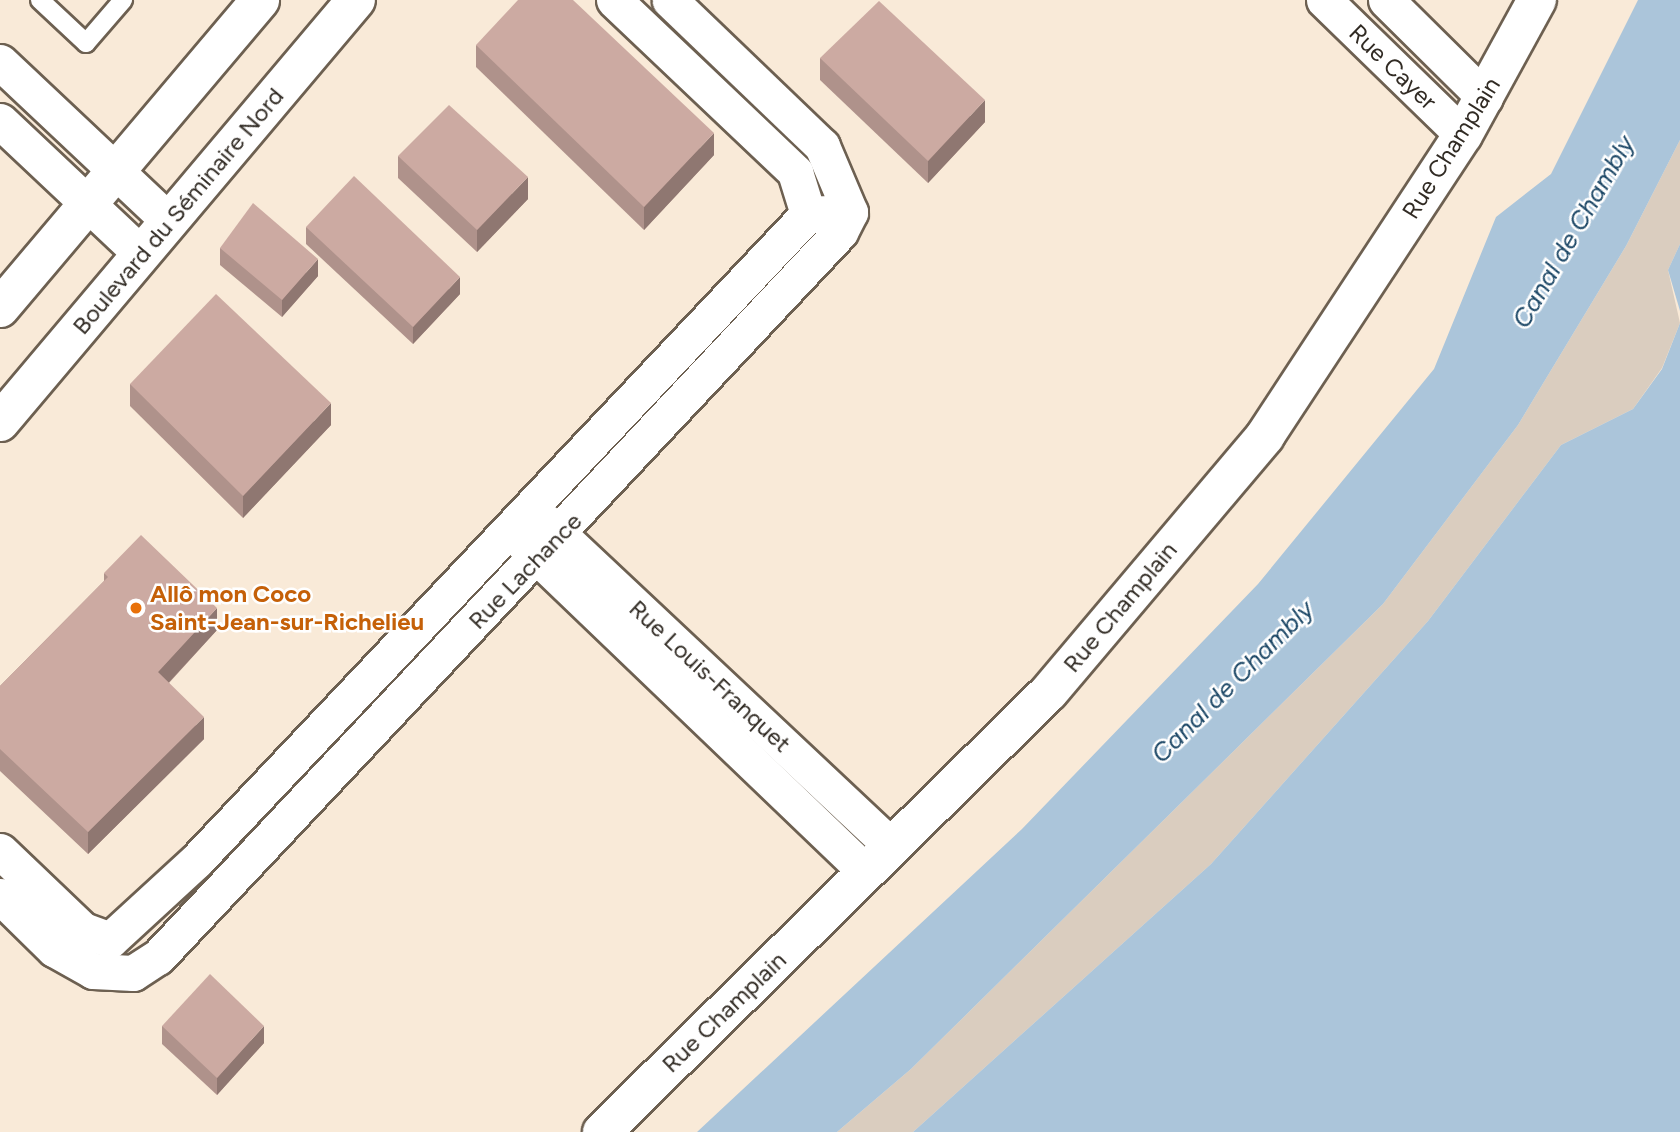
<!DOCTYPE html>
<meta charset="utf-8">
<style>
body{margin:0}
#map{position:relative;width:1680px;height:1132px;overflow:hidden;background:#f9ead8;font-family:Figtree,sans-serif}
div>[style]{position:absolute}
.green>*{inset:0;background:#dacdbf}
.water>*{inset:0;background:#abc5da}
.roads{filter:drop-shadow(2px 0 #6d6051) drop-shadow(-2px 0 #6d6051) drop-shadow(0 2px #6d6051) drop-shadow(0 -2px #6d6051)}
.lane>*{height:18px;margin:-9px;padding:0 9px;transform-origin:9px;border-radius:9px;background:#fff}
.street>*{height:35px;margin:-17.5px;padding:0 17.5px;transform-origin:17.5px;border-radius:17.5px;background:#fff}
.secondary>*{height:38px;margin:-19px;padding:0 19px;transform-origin:19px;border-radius:19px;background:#fff}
.wall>*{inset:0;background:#af928b}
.shaded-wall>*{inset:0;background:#8f7771}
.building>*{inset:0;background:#ccaaa2}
.dots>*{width:19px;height:19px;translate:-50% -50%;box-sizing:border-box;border:4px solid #fff;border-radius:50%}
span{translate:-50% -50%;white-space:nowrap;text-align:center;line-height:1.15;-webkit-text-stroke:5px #fff;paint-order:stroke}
.street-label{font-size:24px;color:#312b24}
.food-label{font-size:24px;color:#c56008;font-weight:700}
.left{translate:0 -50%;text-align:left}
.water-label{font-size:26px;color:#1d4867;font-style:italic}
</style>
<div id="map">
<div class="green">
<div style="clip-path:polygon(1680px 140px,1680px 244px,1668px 270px,1680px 323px,1662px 368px,1633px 409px,1561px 445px,1428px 621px,1211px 864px,913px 1132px,837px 1132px,911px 1069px,1383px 604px,1518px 425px,1626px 246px)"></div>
</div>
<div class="water">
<div style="clip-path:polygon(1638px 0,1680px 0,1680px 140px,1626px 246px,1518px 425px,1383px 604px,911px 1069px,837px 1132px,697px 1132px,1022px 829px,1258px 584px,1434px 369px,1496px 217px,1551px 174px)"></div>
<div style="clip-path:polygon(1680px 244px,1680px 311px,1668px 270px)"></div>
<div style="clip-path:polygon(1680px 323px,1680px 1132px,913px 1132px,1211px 864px,1428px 621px,1561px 445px,1633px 409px,1662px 369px)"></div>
</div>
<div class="roads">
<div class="lane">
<div style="left:40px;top:0;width:63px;rotate:43.1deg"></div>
<div style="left:86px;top:43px;width:57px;rotate:-49.3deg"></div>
</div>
<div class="street">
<div style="left:614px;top:0;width:250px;rotate:43.5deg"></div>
<div style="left:795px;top:172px;width:44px;rotate:72.8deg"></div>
<div style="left:1324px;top:0;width:194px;rotate:44.2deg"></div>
<div style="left:1386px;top:0;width:139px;rotate:44.7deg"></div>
<div style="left:0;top:62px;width:232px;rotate:43.3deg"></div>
<div style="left:0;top:121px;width:194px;rotate:43.3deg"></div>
<div style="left:545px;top:521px;width:476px;rotate:43.2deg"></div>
<div style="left:523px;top:543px;width:475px;rotate:43.8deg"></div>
<div style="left:0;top:851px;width:115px;rotate:43.6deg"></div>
<div style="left:83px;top:930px;width:29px;rotate:20deg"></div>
<div style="left:110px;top:940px;width:117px;rotate:-42.6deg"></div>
<div style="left:196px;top:861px;width:891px;rotate:-46.59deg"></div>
<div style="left:808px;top:214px;width:42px;rotate:-2.7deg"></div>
<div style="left:0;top:896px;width:76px;rotate:44.5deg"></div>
<div style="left:54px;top:949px;width:45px;rotate:29.4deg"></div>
<div style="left:93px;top:971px;width:40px;rotate:2.9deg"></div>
<div style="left:133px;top:973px;width:30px;rotate:-33deg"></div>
<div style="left:158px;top:957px;width:995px;rotate:-46.75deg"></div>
<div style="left:840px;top:232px;width:22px;rotate:-63deg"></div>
<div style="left:850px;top:212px;width:72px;rotate:-113deg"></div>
<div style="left:822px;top:146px;width:211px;rotate:-136.2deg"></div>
</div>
<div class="secondary">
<div style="left:0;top:308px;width:403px;rotate:-49.8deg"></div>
<div style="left:0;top:422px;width:552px;rotate:-49.85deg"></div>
<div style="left:602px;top:1132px;width:627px;rotate:-44.55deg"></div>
<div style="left:1049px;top:692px;width:335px;rotate:-49.8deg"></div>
<div style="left:1265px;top:436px;width:360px;rotate:-56.7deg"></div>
<div style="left:1463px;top:135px;width:154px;rotate:-61.3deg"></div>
</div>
</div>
<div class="wall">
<div style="clip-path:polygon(476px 45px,714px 155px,644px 230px,476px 67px)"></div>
<div style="clip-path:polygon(820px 58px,985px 122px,928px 183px,820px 80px)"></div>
<div style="clip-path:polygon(398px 156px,528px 199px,477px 252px,398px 178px)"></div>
<div style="clip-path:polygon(306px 227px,460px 294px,413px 344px,306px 244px)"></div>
<div style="clip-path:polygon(220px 248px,318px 276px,282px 317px,220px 265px)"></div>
<div style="clip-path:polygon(130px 384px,331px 425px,243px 518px,130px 406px)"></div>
<div style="clip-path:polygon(104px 573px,217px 630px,169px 683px,204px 739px,88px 854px,0 771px,0 686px,104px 581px)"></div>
<div style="clip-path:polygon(162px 1026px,264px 1043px,217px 1095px,162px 1044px)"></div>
</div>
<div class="shaded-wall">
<div style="clip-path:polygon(985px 100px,985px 122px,928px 183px,928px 161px)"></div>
<div style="clip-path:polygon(714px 133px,714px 155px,644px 230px,644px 207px)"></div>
<div style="clip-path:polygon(528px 177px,528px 199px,477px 252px,477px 230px)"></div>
<div style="clip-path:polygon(318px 259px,318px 276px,282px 317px,282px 300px)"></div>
<div style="clip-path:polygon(460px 277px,460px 294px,413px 344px,413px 327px)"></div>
<div style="clip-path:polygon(331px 403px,331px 425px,243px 518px,243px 496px)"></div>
<div style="clip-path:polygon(217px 608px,217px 630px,158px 694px,158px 672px)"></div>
<div style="clip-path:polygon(204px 717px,204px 739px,88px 854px,88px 832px)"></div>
<div style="clip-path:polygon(264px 1026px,264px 1043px,217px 1095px,217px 1078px)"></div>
</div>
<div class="building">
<div style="clip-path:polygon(518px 0,573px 0,714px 133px,644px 207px,476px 45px)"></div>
<div style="clip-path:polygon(879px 1px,985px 100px,928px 161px,820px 58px)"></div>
<div style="clip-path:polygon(449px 105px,528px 177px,477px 230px,398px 156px)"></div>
<div style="clip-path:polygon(354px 176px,460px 277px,413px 327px,306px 227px)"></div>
<div style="clip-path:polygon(253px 203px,318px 259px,282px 300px,220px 248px)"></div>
<div style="clip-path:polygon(216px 294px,331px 403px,243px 496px,130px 384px)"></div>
<div style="clip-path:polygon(141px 535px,217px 608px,158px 672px,204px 717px,88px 832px,0 749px,0 686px,108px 577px,104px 573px)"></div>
<div style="clip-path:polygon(210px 974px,264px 1026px,217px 1078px,162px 1026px)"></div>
</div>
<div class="dots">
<div style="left:136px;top:608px;background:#e8710a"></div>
</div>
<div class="street-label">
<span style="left:1393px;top:67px;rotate:44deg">Rue Cayer</span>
<span style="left:1451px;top:148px;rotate:-58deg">Rue Champlain</span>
<span style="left:178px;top:211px;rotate:-50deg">Boulevard du Séminaire Nord</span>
<span style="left:525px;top:571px;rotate:-46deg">Rue Lachance</span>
<span style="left:1120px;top:607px;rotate:-50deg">Rue Champlain</span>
<span style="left:710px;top:676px;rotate:43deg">Rue Louis-Franquet</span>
<span style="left:724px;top:1012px;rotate:-44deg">Rue Champlain</span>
</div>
<div class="food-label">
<span class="left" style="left:150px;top:608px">Allô mon Coco<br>Saint-Jean-sur-Richelieu</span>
</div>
<div class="water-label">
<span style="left:1574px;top:232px;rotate:-60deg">Canal de Chambly</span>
<span style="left:1233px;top:682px;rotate:-45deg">Canal de Chambly</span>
</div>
</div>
